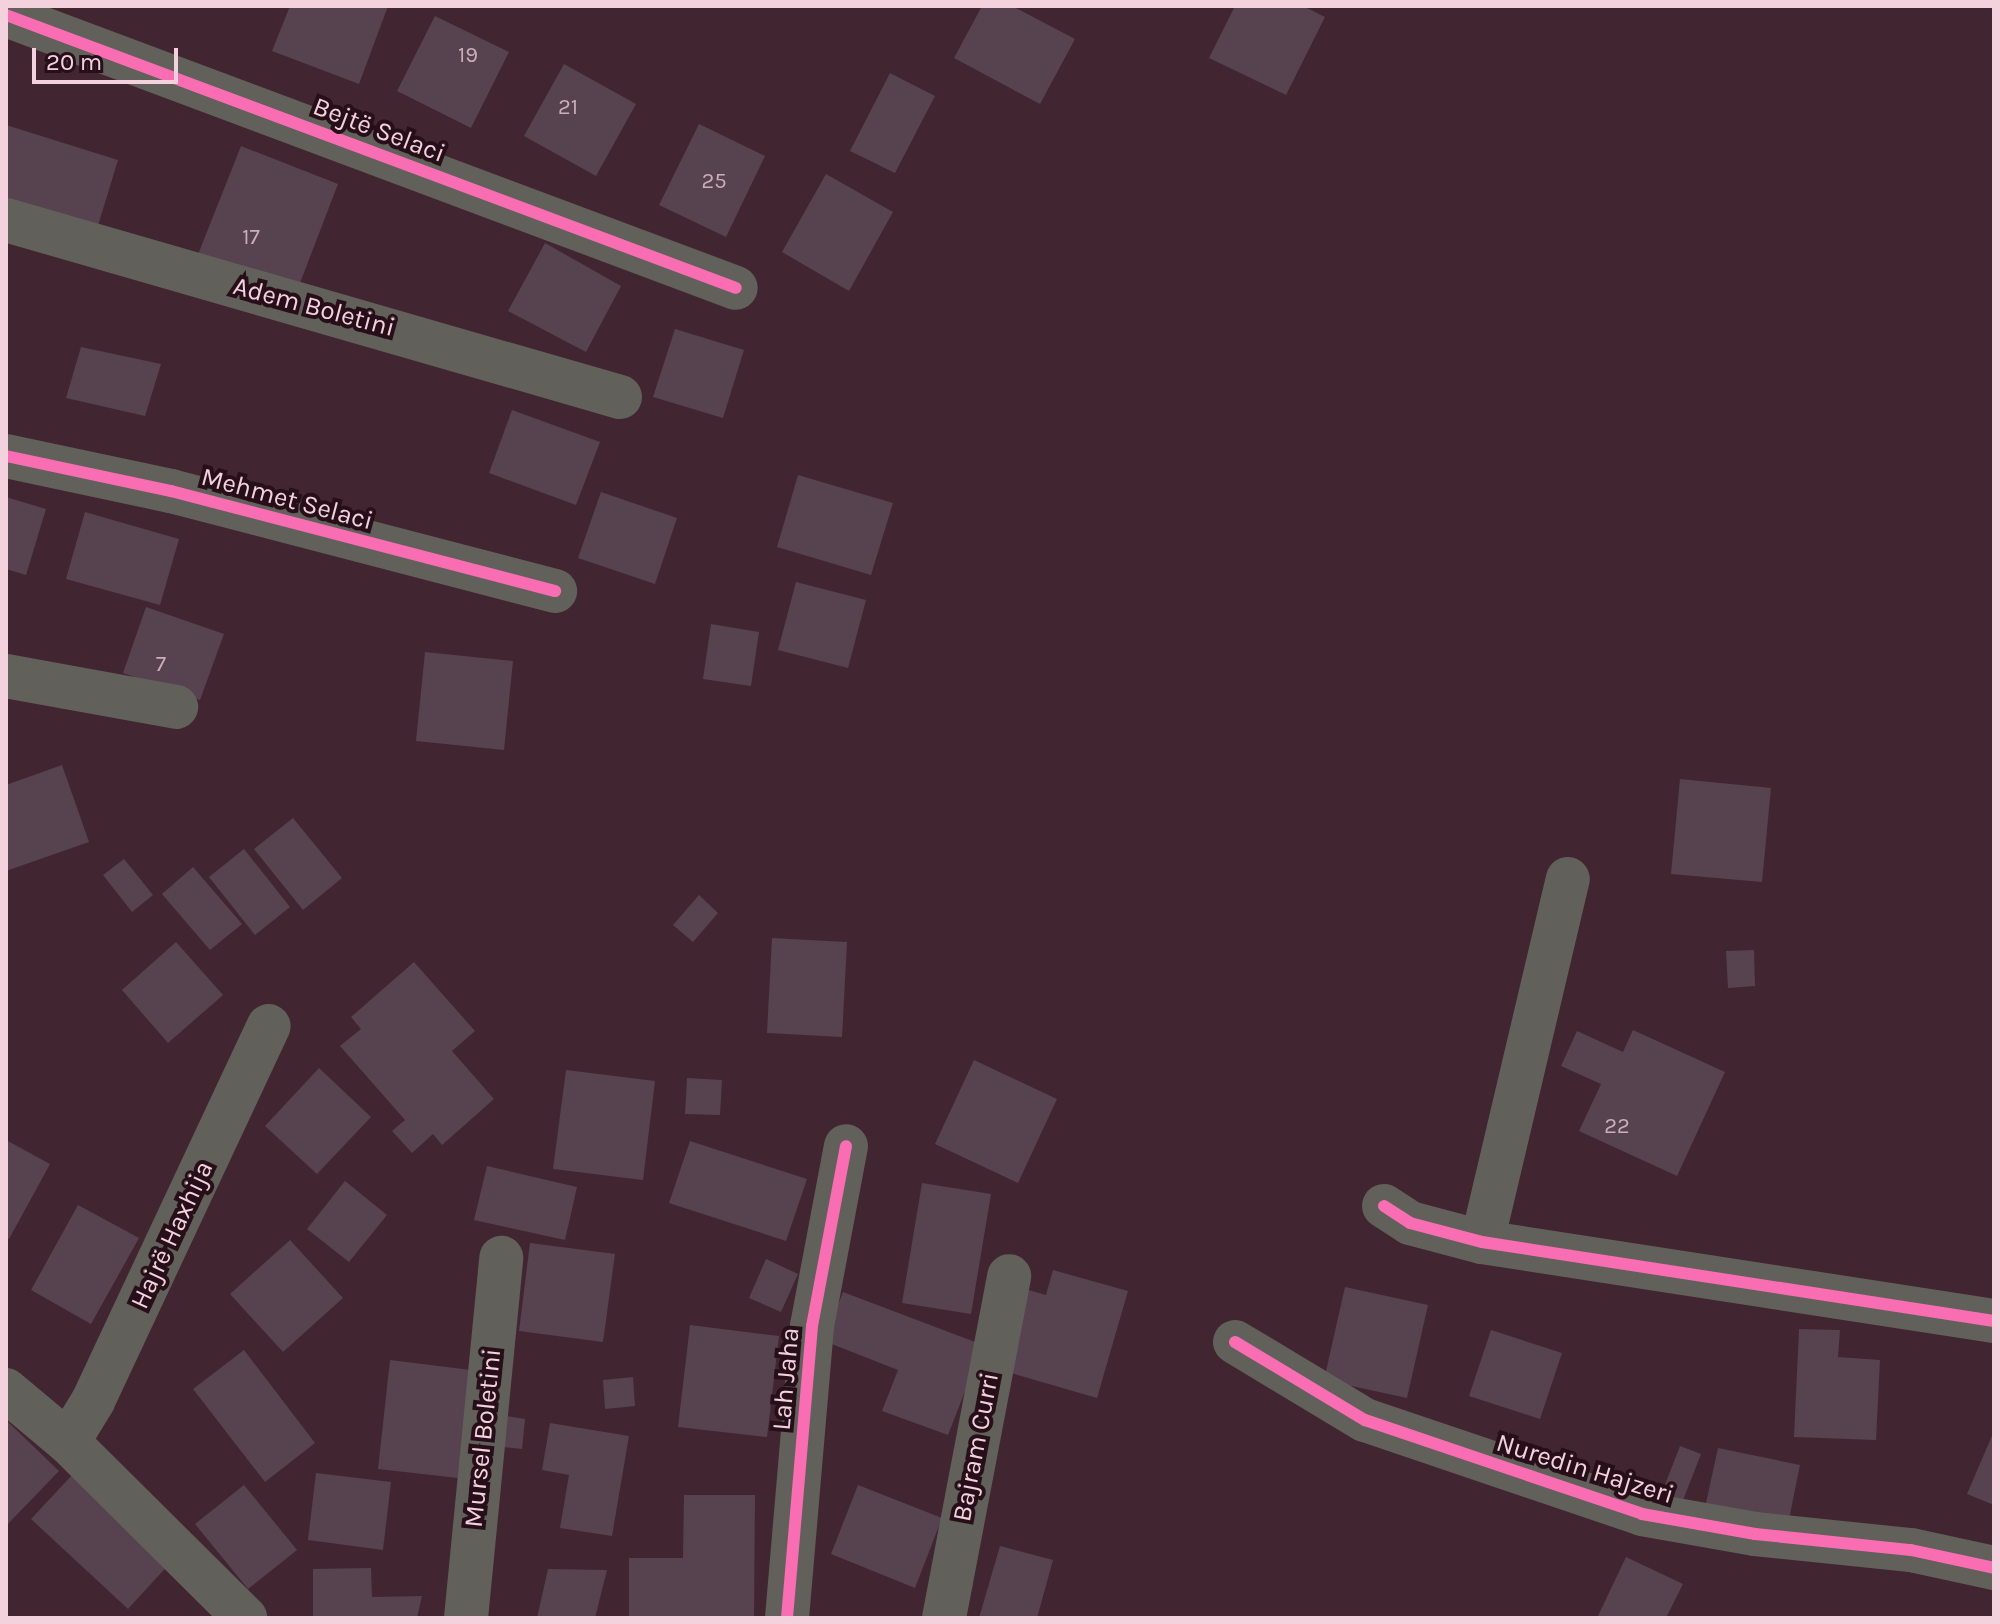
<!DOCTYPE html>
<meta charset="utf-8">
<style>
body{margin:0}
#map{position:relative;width:2000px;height:1624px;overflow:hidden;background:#412632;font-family:Karla,sans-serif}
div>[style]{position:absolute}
.building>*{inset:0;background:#57424f}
.minor>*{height:44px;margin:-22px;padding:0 22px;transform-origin:22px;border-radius:22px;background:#62605a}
.cycleway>*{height:12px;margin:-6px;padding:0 6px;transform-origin:6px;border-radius:6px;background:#f96db3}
span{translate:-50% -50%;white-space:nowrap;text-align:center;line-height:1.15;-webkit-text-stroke:8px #260f18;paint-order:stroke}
.number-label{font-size:22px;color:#ccaeba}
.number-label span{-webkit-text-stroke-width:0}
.street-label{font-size:26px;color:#f3d2dd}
.frame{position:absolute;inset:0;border:8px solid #f3d2dd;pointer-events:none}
.scale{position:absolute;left:32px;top:48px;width:146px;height:36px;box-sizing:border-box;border:4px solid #f3d2dd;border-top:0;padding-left:10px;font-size:24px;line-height:28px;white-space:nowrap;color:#f3d2dd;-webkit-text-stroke:6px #260f18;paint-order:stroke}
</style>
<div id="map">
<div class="building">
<div style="clip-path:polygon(290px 6px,388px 6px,359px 84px,272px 51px)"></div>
<div style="clip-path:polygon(982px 6px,1012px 6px,1075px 39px,1040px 104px,954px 58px)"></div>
<div style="clip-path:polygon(1235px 6px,1303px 6px,1325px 17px,1286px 95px,1209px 58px)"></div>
<div style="clip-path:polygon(435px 16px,509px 52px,471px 128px,397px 91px)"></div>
<div style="clip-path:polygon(564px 64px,636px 104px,596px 176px,524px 136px)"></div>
<div style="clip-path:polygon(890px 73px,935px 96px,895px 173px,850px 151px)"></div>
<div style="clip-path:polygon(699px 124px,765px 156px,726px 237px,659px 205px)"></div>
<div style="clip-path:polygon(6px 125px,118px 160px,97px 229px,6px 202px)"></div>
<div style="clip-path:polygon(241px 146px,338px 184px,295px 296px,197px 257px)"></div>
<div style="clip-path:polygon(826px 174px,893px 212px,849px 291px,782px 252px)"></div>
<div style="clip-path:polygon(545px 243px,621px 286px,586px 352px,508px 311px)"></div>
<div style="clip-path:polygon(675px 329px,744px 350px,723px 418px,653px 397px)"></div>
<div style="clip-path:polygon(81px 347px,161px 364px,145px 416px,66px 398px)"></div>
<div style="clip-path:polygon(512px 410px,600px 442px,576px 505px,489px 473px)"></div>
<div style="clip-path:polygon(798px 475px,893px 503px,871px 575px,777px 547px)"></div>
<div style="clip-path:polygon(601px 492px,677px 518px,655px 584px,578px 558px)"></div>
<div style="clip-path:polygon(6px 497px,46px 509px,26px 575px,6px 569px)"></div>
<div style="clip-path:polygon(85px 512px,179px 539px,160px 605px,66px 579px)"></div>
<div style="clip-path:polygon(796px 582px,866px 600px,848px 668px,778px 650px)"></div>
<div style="clip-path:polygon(146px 607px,224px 634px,200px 700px,123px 673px)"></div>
<div style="clip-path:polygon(711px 624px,759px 632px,751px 686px,703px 679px)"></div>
<div style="clip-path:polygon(425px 652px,513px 661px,504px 750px,416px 741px)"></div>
<div style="clip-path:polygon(62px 765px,89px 842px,6px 871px,6px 785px)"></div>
<div style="clip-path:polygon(1680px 779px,1771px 788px,1762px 882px,1671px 874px)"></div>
<div style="clip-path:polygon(293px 818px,342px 878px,303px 910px,254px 849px)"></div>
<div style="clip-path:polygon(244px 849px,290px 907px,255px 935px,209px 877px)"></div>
<div style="clip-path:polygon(124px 859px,153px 895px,132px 912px,103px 875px)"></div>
<div style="clip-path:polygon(193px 867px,242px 924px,210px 950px,162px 894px)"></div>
<div style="clip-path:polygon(699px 895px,718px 913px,693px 942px,673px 925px)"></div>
<div style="clip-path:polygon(772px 938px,847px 942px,842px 1037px,767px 1033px)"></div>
<div style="clip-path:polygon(176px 942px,223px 995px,168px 1043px,122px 990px)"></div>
<div style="clip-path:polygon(1754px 950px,1755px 986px,1728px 988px,1726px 951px)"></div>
<div style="clip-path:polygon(414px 962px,475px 1031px,452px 1051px,494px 1099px,442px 1145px,433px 1134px,412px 1153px,392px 1131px,405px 1120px,340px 1046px,361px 1029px,351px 1017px)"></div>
<div style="clip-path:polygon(1633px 1030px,1725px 1072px,1677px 1176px,1579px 1131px,1601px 1084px,1561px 1066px,1577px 1031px,1623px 1052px)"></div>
<div style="clip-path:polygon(974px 1060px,1057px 1099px,1018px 1183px,935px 1144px)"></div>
<div style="clip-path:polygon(319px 1068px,371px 1117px,317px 1174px,265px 1126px)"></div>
<div style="clip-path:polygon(566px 1070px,655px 1081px,643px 1180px,553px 1169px)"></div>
<div style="clip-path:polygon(687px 1078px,722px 1080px,720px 1115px,685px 1114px)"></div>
<div style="clip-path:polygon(6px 1140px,50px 1164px,9px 1239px,6px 1238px)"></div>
<div style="clip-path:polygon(690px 1141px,807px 1179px,786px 1241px,669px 1203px)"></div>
<div style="clip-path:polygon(487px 1166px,577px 1187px,565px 1240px,474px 1220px)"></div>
<div style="clip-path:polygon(345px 1181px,387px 1215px,349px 1262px,307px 1229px)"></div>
<div style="clip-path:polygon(922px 1183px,991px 1194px,971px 1314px,902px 1303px)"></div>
<div style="clip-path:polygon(78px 1205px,139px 1238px,91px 1324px,31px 1290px)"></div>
<div style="clip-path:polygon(290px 1240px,343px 1298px,283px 1352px,230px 1294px)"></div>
<div style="clip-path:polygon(530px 1243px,615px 1254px,603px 1342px,519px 1331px)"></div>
<div style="clip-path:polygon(766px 1259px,798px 1274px,781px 1312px,749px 1298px)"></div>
<div style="clip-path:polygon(1053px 1270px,1128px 1291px,1097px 1398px,1001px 1370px,1025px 1289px,1046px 1295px)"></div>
<div style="clip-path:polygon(1345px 1287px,1428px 1305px,1407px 1398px,1324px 1380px)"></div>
<div style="clip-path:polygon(843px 1292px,983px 1345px,948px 1435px,882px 1411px,898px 1370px,824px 1341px)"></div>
<div style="clip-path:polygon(690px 1325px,779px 1336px,767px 1437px,678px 1427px)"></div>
<div style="clip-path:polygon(1799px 1329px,1840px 1330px,1838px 1357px,1880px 1360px,1876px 1440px,1794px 1437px)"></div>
<div style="clip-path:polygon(1491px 1330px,1562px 1353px,1540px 1419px,1469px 1396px)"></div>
<div style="clip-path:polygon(244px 1350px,315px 1443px,265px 1482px,193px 1389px)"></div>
<div style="clip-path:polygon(390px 1360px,471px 1370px,458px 1478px,378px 1469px)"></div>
<div style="clip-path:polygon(633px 1377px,635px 1406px,605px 1409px,603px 1380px)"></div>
<div style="clip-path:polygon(506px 1416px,525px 1419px,522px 1449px,503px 1447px)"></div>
<div style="clip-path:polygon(6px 1420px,59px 1471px,6px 1526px)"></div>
<div style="clip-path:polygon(550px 1423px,629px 1436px,612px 1536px,560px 1528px,569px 1475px,542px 1470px)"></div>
<div style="clip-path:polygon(1994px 1431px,1994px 1505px,1967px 1494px)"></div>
<div style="clip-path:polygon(1680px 1446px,1701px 1454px,1680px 1508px,1659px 1500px)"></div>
<div style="clip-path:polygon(1718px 1448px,1800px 1465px,1787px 1529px,1704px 1512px)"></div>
<div style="clip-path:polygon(74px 1473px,171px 1562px,128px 1609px,31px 1519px)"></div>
<div style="clip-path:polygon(316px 1473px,391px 1482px,383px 1550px,308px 1540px)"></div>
<div style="clip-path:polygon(244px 1485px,297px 1550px,248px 1589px,195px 1524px)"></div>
<div style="clip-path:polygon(858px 1485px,942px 1518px,915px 1588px,831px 1554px)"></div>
<div style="clip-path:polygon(684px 1495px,755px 1495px,754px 1618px,629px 1618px,629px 1558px,683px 1558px)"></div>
<div style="clip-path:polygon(1000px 1546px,1053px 1560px,1037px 1618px,979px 1618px)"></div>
<div style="clip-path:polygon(1626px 1557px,1683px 1584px,1666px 1618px,1597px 1618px)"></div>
<div style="clip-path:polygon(371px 1568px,372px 1597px,422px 1596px,417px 1618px,313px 1618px,313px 1569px)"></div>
<div style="clip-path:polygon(548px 1569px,607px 1570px,595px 1618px,537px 1618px)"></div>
</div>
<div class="minor">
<div style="left:6px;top:15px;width:779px;rotate:20.5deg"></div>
<div style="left:6px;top:220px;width:639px;rotate:16.08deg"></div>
<div style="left:6px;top:456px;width:169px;rotate:12deg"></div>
<div style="left:171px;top:491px;width:397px;rotate:14.6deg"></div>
<div style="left:6px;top:676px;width:173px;rotate:10.3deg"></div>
<div style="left:1384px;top:1206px;width:31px;rotate:33deg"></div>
<div style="left:1410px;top:1223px;width:74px;rotate:14.8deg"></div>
<div style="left:1482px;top:1242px;width:518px;rotate:8.77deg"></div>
<div style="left:1482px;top:1242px;width:373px;rotate:-76.7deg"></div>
<div style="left:1235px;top:1342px;width:152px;rotate:31deg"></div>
<div style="left:1365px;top:1420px;width:293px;rotate:18.7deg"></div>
<div style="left:1642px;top:1514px;width:115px;rotate:10deg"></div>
<div style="left:1755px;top:1534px;width:157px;rotate:5.9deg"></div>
<div style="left:1911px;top:1550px;width:85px;rotate:12.2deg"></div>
<div style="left:6px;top:1390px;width:81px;rotate:40deg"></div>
<div style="left:68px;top:1442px;width:250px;rotate:44.8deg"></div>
<div style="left:68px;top:1442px;width:48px;rotate:-58.6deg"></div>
<div style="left:93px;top:1401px;width:414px;rotate:-64.9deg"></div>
<div style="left:466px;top:1618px;width:362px;rotate:-84.4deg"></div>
<div style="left:787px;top:1618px;width:293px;rotate:-85.1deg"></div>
<div style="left:812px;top:1326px;width:183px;rotate:-79.3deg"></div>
<div style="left:944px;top:1618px;width:348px;rotate:-79.2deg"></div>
</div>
<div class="cycleway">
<div style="left:6px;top:15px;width:779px;rotate:20.5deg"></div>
<div style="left:6px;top:456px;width:169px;rotate:12deg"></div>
<div style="left:171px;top:491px;width:397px;rotate:14.6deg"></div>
<div style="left:1384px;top:1206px;width:31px;rotate:33deg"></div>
<div style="left:1410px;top:1223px;width:74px;rotate:14.8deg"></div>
<div style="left:1482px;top:1242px;width:518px;rotate:8.77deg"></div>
<div style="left:1235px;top:1342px;width:152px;rotate:31deg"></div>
<div style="left:1365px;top:1420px;width:293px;rotate:18.7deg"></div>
<div style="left:1642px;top:1514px;width:115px;rotate:10deg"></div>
<div style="left:1755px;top:1534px;width:157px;rotate:5.9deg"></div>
<div style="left:1911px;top:1550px;width:85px;rotate:12.2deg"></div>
<div style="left:787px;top:1618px;width:293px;rotate:-85.1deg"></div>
<div style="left:812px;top:1326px;width:183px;rotate:-79.3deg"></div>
</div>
<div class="number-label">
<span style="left:468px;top:56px">19</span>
<span style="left:568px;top:108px">21</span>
<span style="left:714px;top:182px">25</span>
<span style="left:251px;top:238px">17</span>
<span style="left:161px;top:665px">7</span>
<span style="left:1617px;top:1127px">22</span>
</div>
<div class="street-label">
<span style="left:379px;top:130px;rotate:21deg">Bejtë Selaci</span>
<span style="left:314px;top:307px;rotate:15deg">Adem Boletini</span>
<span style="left:287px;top:499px;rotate:15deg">Mehmet Selaci</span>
<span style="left:172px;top:1235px;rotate:-65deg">Hajrë Haxhija</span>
<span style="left:786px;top:1379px;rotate:-85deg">Lah Jaha</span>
<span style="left:483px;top:1438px;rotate:-84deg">Mursel Boletini</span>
<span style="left:976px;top:1447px;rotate:-79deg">Bajram Curri</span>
<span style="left:1585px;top:1469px;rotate:17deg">Nuredin Hajzeri</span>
</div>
<div class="frame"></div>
<div class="scale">20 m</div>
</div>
